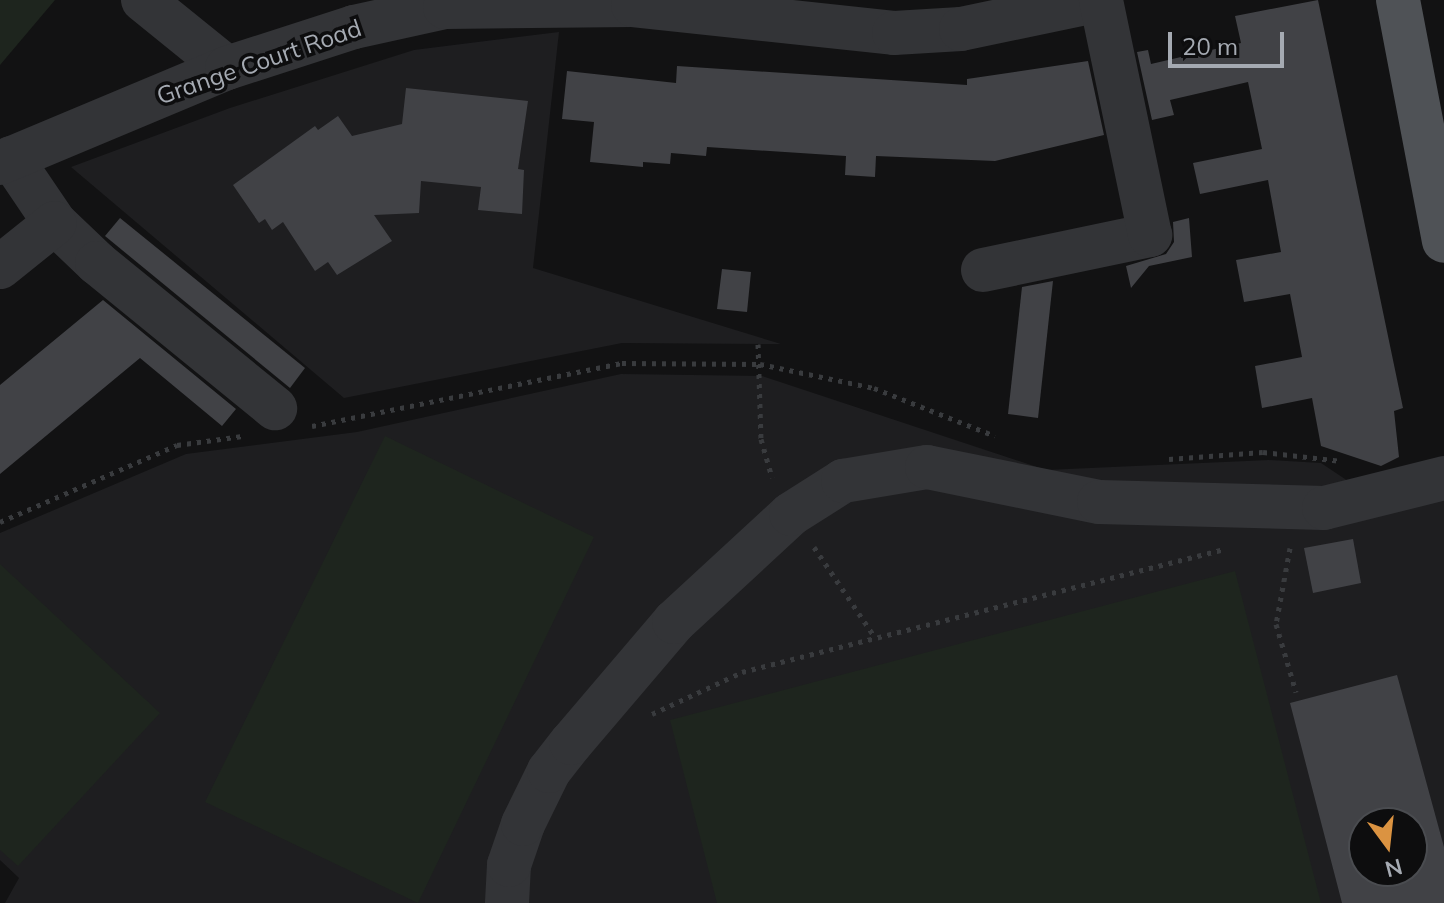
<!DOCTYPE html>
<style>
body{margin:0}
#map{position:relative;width:1444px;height:903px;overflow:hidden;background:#121213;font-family:Mulish,sans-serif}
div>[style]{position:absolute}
.built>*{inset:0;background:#1e1e20}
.green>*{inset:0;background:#1e251e}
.building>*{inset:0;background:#414246}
.path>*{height:5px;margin-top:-2.5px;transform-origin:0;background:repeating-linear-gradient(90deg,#393b3e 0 4px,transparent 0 10px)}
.minor>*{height:44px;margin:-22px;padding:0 22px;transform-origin:22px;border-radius:22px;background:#333437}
.major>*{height:44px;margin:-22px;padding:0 22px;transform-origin:22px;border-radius:22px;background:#4f5256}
span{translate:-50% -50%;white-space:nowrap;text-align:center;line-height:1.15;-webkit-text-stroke:7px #0d0d0e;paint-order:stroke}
.street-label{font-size:24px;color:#a5aab2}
.north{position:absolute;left:1348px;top:807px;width:80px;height:80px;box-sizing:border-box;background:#0d0d0e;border:2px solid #4a4c50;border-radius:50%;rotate:165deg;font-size:22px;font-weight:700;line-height:32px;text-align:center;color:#a5aab2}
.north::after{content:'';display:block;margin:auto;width:28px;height:36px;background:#db9341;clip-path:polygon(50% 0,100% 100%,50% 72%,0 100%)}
.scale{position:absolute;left:1168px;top:32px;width:116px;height:36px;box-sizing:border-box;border:4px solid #a5aab2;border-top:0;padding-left:10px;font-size:24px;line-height:28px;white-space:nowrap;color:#a5aab2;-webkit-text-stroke:6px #0d0d0e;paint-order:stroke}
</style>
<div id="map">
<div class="built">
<div style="clip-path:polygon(559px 32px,533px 268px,781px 344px,622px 343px,344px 398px,71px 167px,230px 108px,414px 50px)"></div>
<div style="clip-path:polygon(evenodd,621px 374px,762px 376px,1046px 470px,1269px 460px,1321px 463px,1381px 503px,1444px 488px,1444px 903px,5px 903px,19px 878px,0 860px,0 533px,186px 454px,357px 432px,621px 374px,1364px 823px,1412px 823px,1412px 871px,1364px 871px,1364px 823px)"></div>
</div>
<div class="green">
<div style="clip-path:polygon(0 0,55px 0,0 65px)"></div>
<div style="clip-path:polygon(385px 436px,594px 537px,418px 903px,205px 802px)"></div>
<div style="clip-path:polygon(0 564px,160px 713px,18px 866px,0 850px)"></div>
<div style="clip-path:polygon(1235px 571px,1321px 903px,717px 903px,670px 720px)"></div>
</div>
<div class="building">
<div style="clip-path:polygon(1318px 0,1403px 408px,1394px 411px,1399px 457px,1381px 466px,1321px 446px,1312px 398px,1262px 408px,1255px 366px,1302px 357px,1290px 294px,1244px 302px,1236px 260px,1281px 252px,1268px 180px,1200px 194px,1193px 163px,1262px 149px,1248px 82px,1170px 100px,1174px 115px,1152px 120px,1137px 52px,1148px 50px,1151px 64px,1241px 43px,1235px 16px)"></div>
<div style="clip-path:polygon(1088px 61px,1104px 135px,995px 161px,876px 156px,875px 177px,845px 175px,846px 156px,707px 147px,706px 156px,671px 153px,670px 164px,643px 162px,643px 167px,590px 162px,594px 122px,562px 119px,567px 71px,676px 83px,677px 66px,967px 85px,967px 79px)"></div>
<div style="clip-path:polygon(406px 88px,528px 101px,518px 169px,524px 170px,522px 214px,478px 210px,481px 187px,421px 181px,419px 213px,374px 215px,392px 241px,337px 275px,328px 262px,315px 271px,283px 222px,272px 230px,265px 219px,259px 223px,233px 185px,315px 126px,318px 130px,338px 116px,352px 136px,402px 124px)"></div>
<div style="clip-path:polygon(120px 218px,305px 368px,290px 388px,105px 236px)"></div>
<div style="clip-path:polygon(1189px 218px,1192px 257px,1149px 266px,1131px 288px,1126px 266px,1166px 254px,1174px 242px,1173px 222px)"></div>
<div style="clip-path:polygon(722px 269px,751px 272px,747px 312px,717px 309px)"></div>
<div style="clip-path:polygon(1053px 281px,1038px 418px,1008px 414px,1022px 287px)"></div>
<div style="clip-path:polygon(103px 300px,236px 409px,222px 426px,140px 358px,0 474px,0 385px)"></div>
<div style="clip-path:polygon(1353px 539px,1361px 583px,1313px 593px,1304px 548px)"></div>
<div style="clip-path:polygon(evenodd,1397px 675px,1444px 847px,1444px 903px,1342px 903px,1290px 703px,1397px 675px,1364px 823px,1412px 823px,1412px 871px,1364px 871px,1364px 823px)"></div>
</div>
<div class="path">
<div style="left:758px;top:344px;width:95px;rotate:88.2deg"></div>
<div style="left:761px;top:439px;width:40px;rotate:74deg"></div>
<div style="left:312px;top:426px;width:316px;rotate:-11.5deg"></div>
<div style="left:622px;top:363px;width:138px;rotate:0.4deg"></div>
<div style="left:760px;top:364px;width:116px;rotate:11.9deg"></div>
<div style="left:874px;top:388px;width:130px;rotate:21.6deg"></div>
<div style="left:1169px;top:459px;width:94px;rotate:-4.3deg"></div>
<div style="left:1263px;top:452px;width:79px;rotate:6.6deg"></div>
<div style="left:0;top:522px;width:193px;rotate:-23.5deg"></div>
<div style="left:177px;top:445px;width:66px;rotate:-7.9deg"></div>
<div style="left:814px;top:547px;width:107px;rotate:56deg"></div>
<div style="left:1290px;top:548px;width:77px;rotate:100.4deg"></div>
<div style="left:1276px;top:624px;width:71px;rotate:73.6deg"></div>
<div style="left:652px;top:714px;width:99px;rotate:-25deg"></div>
<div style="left:742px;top:672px;width:498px;rotate:-14.3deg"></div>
</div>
<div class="minor">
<div style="left:143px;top:0;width:108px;rotate:39deg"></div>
<div style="left:11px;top:158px;width:78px;rotate:55.9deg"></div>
<div style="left:55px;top:223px;width:58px;rotate:43.6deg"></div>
<div style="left:97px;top:263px;width:230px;rotate:39.2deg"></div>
<div style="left:0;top:163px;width:246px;rotate:-22.7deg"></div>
<div style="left:227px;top:68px;width:133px;rotate:-17.9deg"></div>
<div style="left:354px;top:27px;width:93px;rotate:-12.4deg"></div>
<div style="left:445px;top:7px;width:188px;rotate:-0.6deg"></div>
<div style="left:633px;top:5px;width:262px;rotate:6.1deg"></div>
<div style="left:894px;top:33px;width:67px;rotate:-3.4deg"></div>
<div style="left:961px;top:29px;width:142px;rotate:-11.8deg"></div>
<div style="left:0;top:267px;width:70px;rotate:-38.7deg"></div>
<div style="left:983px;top:270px;width:171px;rotate:-11.8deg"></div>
<div style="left:1150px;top:235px;width:240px;rotate:-101.8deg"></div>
<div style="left:507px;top:903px;width:38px;rotate:-87deg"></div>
<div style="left:509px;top:865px;width:43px;rotate:-71.1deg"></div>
<div style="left:523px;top:824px;width:59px;rotate:-63.9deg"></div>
<div style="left:549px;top:771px;width:36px;rotate:-52deg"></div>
<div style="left:571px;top:743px;width:159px;rotate:-49.6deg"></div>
<div style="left:674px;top:622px;width:159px;rotate:-42.7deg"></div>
<div style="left:791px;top:514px;width:62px;rotate:-32.4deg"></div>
<div style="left:843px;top:481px;width:85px;rotate:-9.5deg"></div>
<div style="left:927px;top:467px;width:176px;rotate:11.5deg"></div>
<div style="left:1099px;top:502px;width:225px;rotate:1.5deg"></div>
<div style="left:1324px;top:508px;width:124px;rotate:-14deg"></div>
</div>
<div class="major">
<div style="left:1398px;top:0;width:245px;rotate:79.2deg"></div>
</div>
<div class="street-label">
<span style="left:259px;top:62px;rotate:-19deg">Grange Court Road</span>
</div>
<div class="north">N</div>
<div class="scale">20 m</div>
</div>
